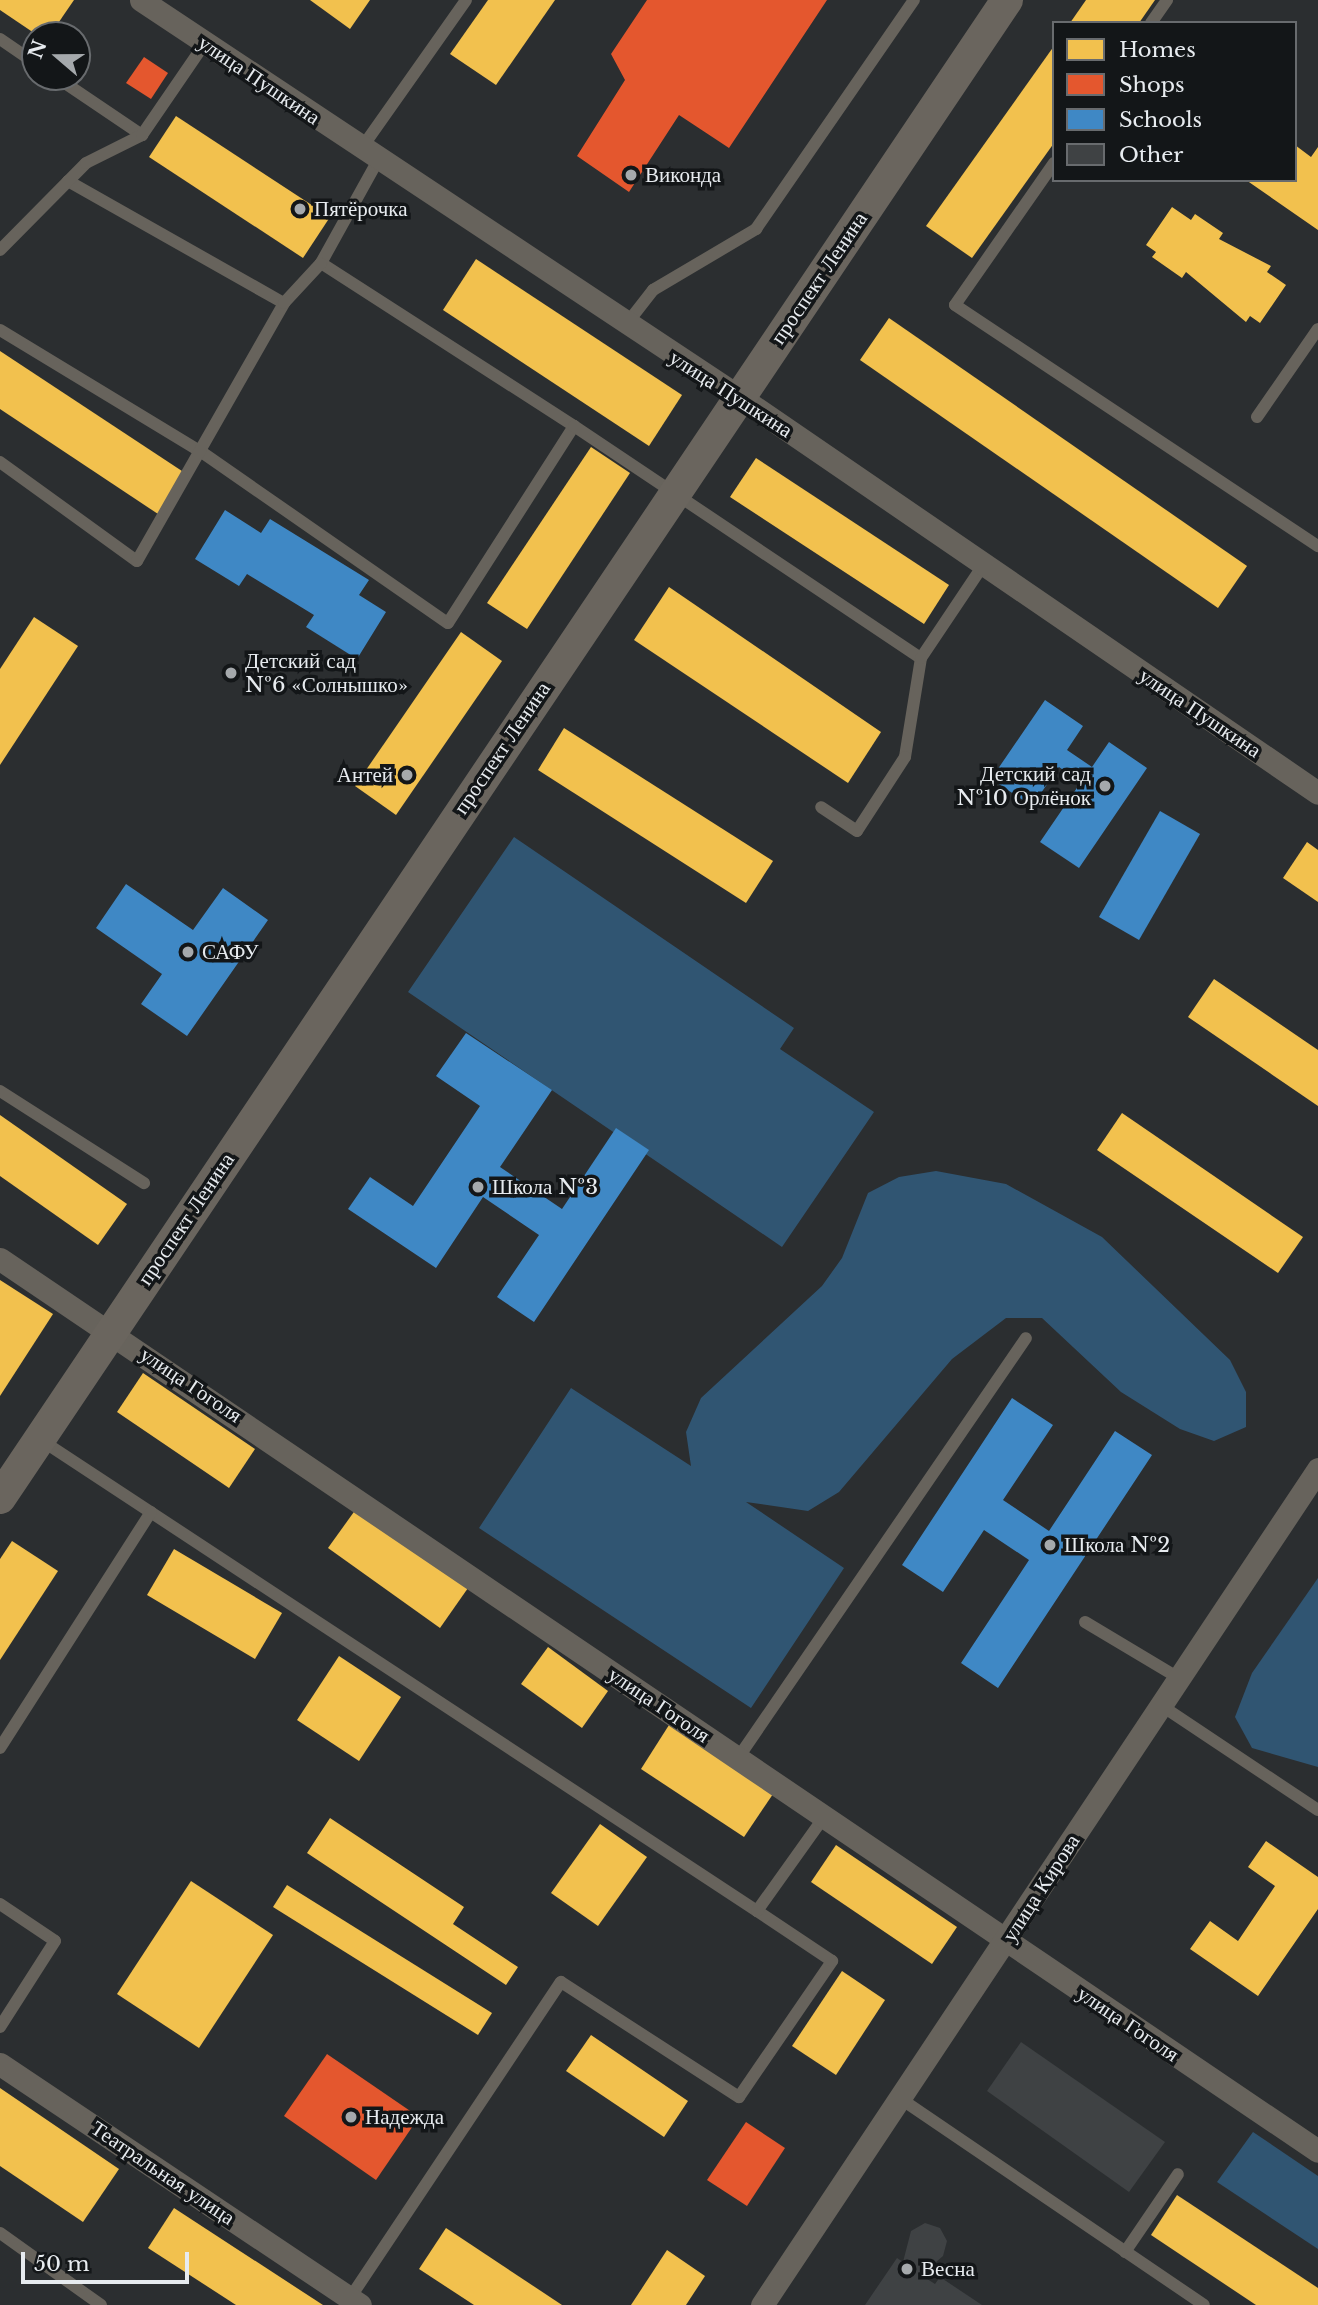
<!DOCTYPE html>
<meta charset="utf-8">
<style>
body{margin:0}
#map{position:relative;width:1318px;height:2305px;overflow:hidden;background:#2b2e30;font-family:"Libre Baskerville",serif}
div>[style]{position:absolute}
.green>*{inset:0;background:#305572}
.homes>*{inset:0;background:#f2c14e}
.shops>*{inset:0;background:#e4572e}
.schools>*{inset:0;background:#3f88c5}
.building>*{inset:0;background:#3f4244}
.lane>*{height:12px;margin:-6px;padding:0 6px;transform-origin:6px;border-radius:6px;background:#67635c}
.street>*{height:23px;margin:-11.5px;padding:0 11.5px;transform-origin:11.5px;border-radius:11.5px;background:#67635c}
.secondary>*{height:32px;margin:-16px;padding:0 16px;transform-origin:16px;border-radius:16px;background:#6a655e}
.dots>*{width:19px;height:19px;translate:-50% -50%;box-sizing:border-box;border:4px solid #131618;border-radius:50%}
span{translate:-50% -50%;white-space:nowrap;text-align:center;line-height:1.15;-webkit-text-stroke:7px #131618;paint-order:stroke}
.street-label{font-size:21px;color:#e7ebef}
.poi-label{font-size:21px;color:#e7ebef}
.left{translate:0 -50%;text-align:left}
.right{translate:-100% -50%;text-align:right}
.legend{position:absolute;left:1052px;top:21px;width:245px;height:161px;box-sizing:border-box;background:#131618;border:2px solid #686b6e;margin:0;padding:9px 12px;list-style:none;font-size:21px;color:#e7ebef}
.legend li{display:flex;align-items:center;gap:14px;height:35px}
.legend b{width:35px;border:2px solid #686b6e}
.north{position:absolute;left:21px;top:21px;width:70px;height:70px;box-sizing:border-box;background:#131618;border:2px solid #686b6e;border-radius:50%;rotate:290deg;font-size:19px;font-weight:700;line-height:28px;text-align:center;color:#e7ebef}
.north::after{content:'';display:block;margin:auto;width:24px;height:32px;background:#a5a9ac;clip-path:polygon(50% 0,100% 100%,50% 72%,0 100%)}
.scale{position:absolute;left:21px;top:2252px;width:168px;height:32px;box-sizing:border-box;border:4px solid #e7ebef;border-top:0;padding-left:9px;font-size:21px;line-height:24px;white-space:nowrap;color:#e7ebef;-webkit-text-stroke:5px #131618;paint-order:stroke}
</style>
<div id="map">
<div class="green">
<div style="clip-path:polygon(514px 837px,794px 1028px,780px 1049px,874px 1112px,782px 1247px,408px 992px)"></div>
<div style="clip-path:polygon(936px 1171px,1006px 1184px,1102px 1237px,1230px 1360px,1246px 1392px,1246px 1427px,1214px 1441px,1180px 1429px,1121px 1392px,1042px 1318px,1006px 1318px,952px 1359px,839px 1492px,808px 1511px,746px 1502px,844px 1568px,751px 1708px,479px 1528px,571px 1388px,691px 1466px,686px 1432px,701px 1398px,822px 1286px,842px 1258px,868px 1193px,899px 1177px)"></div>
<div style="clip-path:polygon(1318px 1578px,1318px 1767px,1252px 1748px,1235px 1717px,1252px 1673px)"></div>
<div style="clip-path:polygon(1253px 2132px,1318px 2176px,1318px 2249px,1217px 2182px)"></div>
</div>
<div class="homes">
<div style="clip-path:polygon(0 0,74px 0,50px 35px,37px 35px,0 10px)"></div>
<div style="clip-path:polygon(310px 0,370px 0,350px 29px)"></div>
<div style="clip-path:polygon(488px 0,555px 0,496px 85px,450px 54px)"></div>
<div style="clip-path:polygon(1086px 0,1155px 0,1139px 23px,1070px 23px)"></div>
<div style="clip-path:polygon(1054px 46px,1054px 143px,972px 258px,926px 226px)"></div>
<div style="clip-path:polygon(176px 116px,330px 217px,303px 258px,149px 157px)"></div>
<div style="clip-path:polygon(1295px 145px,1311px 157px,1318px 147px,1318px 230px,1246px 180px,1295px 180px)"></div>
<div style="clip-path:polygon(1172px 207px,1191px 220px,1195px 214px,1223px 233px,1219px 239px,1271px 266px,1267px 272px,1286px 285px,1260px 323px,1250px 316px,1246px 322px,1186px 272px,1182px 278px,1152px 257px,1156px 252px,1146px 245px)"></div>
<div style="clip-path:polygon(476px 259px,682px 395px,649px 446px,443px 310px)"></div>
<div style="clip-path:polygon(889px 318px,1247px 566px,1218px 608px,860px 360px)"></div>
<div style="clip-path:polygon(0 351px,185px 473px,158px 514px,0 409px)"></div>
<div style="clip-path:polygon(591px 447px,630px 473px,527px 629px,487px 603px)"></div>
<div style="clip-path:polygon(756px 458px,949px 585px,924px 624px,730px 497px)"></div>
<div style="clip-path:polygon(669px 587px,881px 732px,848px 783px,634px 640px)"></div>
<div style="clip-path:polygon(34px 617px,78px 646px,0 765px,0 669px)"></div>
<div style="clip-path:polygon(461px 632px,502px 661px,396px 815px,355px 786px)"></div>
<div style="clip-path:polygon(564px 728px,773px 861px,746px 903px,538px 770px)"></div>
<div style="clip-path:polygon(1307px 842px,1318px 850px,1318px 902px,1283px 878px)"></div>
<div style="clip-path:polygon(1214px 979px,1318px 1050px,1318px 1106px,1188px 1017px)"></div>
<div style="clip-path:polygon(1122px 1113px,1303px 1237px,1278px 1273px,1097px 1150px)"></div>
<div style="clip-path:polygon(0 1115px,127px 1204px,98px 1245px,0 1176px)"></div>
<div style="clip-path:polygon(0 1280px,53px 1314px,0 1396px)"></div>
<div style="clip-path:polygon(143px 1373px,255px 1449px,229px 1488px,117px 1412px)"></div>
<div style="clip-path:polygon(356px 1509px,468px 1588px,440px 1628px,328px 1548px)"></div>
<div style="clip-path:polygon(12px 1541px,58px 1571px,0 1660px,0 1559px)"></div>
<div style="clip-path:polygon(174px 1549px,282px 1613px,255px 1659px,147px 1595px)"></div>
<div style="clip-path:polygon(548px 1647px,608px 1691px,582px 1728px,521px 1684px)"></div>
<div style="clip-path:polygon(339px 1656px,401px 1697px,359px 1761px,297px 1720px)"></div>
<div style="clip-path:polygon(669px 1725px,773px 1794px,744px 1837px,641px 1769px)"></div>
<div style="clip-path:polygon(330px 1818px,464px 1907px,453px 1924px,518px 1967px,506px 1985px,307px 1853px)"></div>
<div style="clip-path:polygon(600px 1824px,647px 1857px,598px 1926px,551px 1893px)"></div>
<div style="clip-path:polygon(1266px 1841px,1318px 1877px,1318px 1909px,1258px 1996px,1190px 1949px,1210px 1921px,1238px 1941px,1275px 1886px,1248px 1867px)"></div>
<div style="clip-path:polygon(836px 1845px,957px 1927px,932px 1964px,811px 1882px)"></div>
<div style="clip-path:polygon(191px 1881px,273px 1935px,199px 2048px,117px 1994px)"></div>
<div style="clip-path:polygon(287px 1885px,492px 2013px,478px 2035px,273px 1907px)"></div>
<div style="clip-path:polygon(842px 1971px,885px 2000px,836px 2075px,792px 2046px)"></div>
<div style="clip-path:polygon(591px 2035px,688px 2101px,664px 2137px,566px 2071px)"></div>
<div style="clip-path:polygon(0 2088px,119px 2169px,83px 2222px,0 2166px)"></div>
<div style="clip-path:polygon(1177px 2195px,1318px 2288px,1318px 2305px,1256px 2305px,1151px 2235px)"></div>
<div style="clip-path:polygon(174px 2208px,323px 2305px,236px 2305px,148px 2248px)"></div>
<div style="clip-path:polygon(446px 2228px,562px 2305px,474px 2305px,419px 2269px)"></div>
<div style="clip-path:polygon(667px 2250px,705px 2276px,686px 2305px,631px 2305px)"></div>
</div>
<div class="shops">
<div style="clip-path:polygon(647px 0,827px 0,729px 148px,679px 115px,629px 192px,577px 156px,625px 80px,611px 54px)"></div>
<div style="clip-path:polygon(144px 57px,168px 73px,151px 99px,126px 83px)"></div>
<div style="clip-path:polygon(327px 2054px,419px 2117px,376px 2180px,284px 2116px)"></div>
<div style="clip-path:polygon(746px 2122px,785px 2148px,747px 2206px,707px 2180px)"></div>
</div>
<div class="schools">
<div style="clip-path:polygon(225px 510px,261px 533px,270px 519px,369px 580px,359px 595px,386px 612px,357px 659px,306px 627px,314px 615px,247px 574px,239px 586px,195px 559px)"></div>
<div style="clip-path:polygon(1045px 700px,1083px 726px,1067px 750px,1092px 767px,1109px 742px,1147px 768px,1079px 868px,1040px 842px,1081px 782px,1059px 767px,1032px 806px,991px 779px)"></div>
<div style="clip-path:polygon(1160px 811px,1200px 834px,1139px 940px,1099px 917px)"></div>
<div style="clip-path:polygon(126px 884px,193px 930px,223px 888px,268px 920px,187px 1036px,141px 1004px,162px 974px,96px 928px)"></div>
<div style="clip-path:polygon(466px 1033px,552px 1090px,500px 1167px,562px 1209px,616px 1128px,649px 1150px,534px 1322px,497px 1297px,539px 1235px,483px 1197px,436px 1268px,348px 1209px,370px 1177px,413px 1206px,480px 1106px,436px 1076px)"></div>
<div style="clip-path:polygon(1012px 1398px,1053px 1425px,1003px 1500px,1049px 1531px,1115px 1431px,1152px 1455px,998px 1688px,961px 1663px,1029px 1560px,984px 1530px,943px 1592px,902px 1565px)"></div>
</div>
<div class="building">
<div style="clip-path:polygon(1021px 2042px,1165px 2142px,1129px 2192px,987px 2091px)"></div>
<div style="clip-path:polygon(925px 2223px,940px 2228px,947px 2241px,943px 2256px,921px 2275px,935px 2284px,940px 2277px,982px 2305px,865px 2305px,897px 2258px,903px 2262px,911px 2231px)"></div>
</div>
<div class="lane">
<div style="left:1151px;top:23px;width:28px;rotate:-55deg"></div>
<div style="left:0;top:39px;width:42px;rotate:34.4deg"></div>
<div style="left:56px;top:77px;width:104px;rotate:34deg"></div>
<div style="left:361px;top:149px;width:182px;rotate:-54.8deg"></div>
<div style="left:1054px;top:163px;width:173px;rotate:124.9deg"></div>
<div style="left:955px;top:305px;width:436px;rotate:33.6deg"></div>
<div style="left:68px;top:181px;width:248px;rotate:29.5deg"></div>
<div style="left:0;top:250px;width:122px;rotate:-45.3deg"></div>
<div style="left:86px;top:163px;width:63px;rotate:-26.6deg"></div>
<div style="left:142px;top:135px;width:112px;rotate:-55.6deg"></div>
<div style="left:625px;top:326px;width:46px;rotate:-52.1deg"></div>
<div style="left:653px;top:290px;width:120px;rotate:-30.6deg"></div>
<div style="left:756px;top:229px;width:278px;rotate:-55.4deg"></div>
<div style="left:0;top:330px;width:237px;rotate:31.2deg"></div>
<div style="left:203px;top:453px;width:298px;rotate:34.8deg"></div>
<div style="left:448px;top:623px;width:234px;rotate:-57.4deg"></div>
<div style="left:574px;top:426px;width:301px;rotate:-147.2deg"></div>
<div style="left:321px;top:263px;width:118px;rotate:-61deg"></div>
<div style="left:1257px;top:417px;width:107px;rotate:-55.3deg"></div>
<div style="left:574px;top:426px;width:417px;rotate:33.8deg"></div>
<div style="left:921px;top:658px;width:100px;rotate:99.2deg"></div>
<div style="left:905px;top:757px;width:88px;rotate:123deg"></div>
<div style="left:857px;top:831px;width:43px;rotate:-146.3deg"></div>
<div style="left:0;top:462px;width:169px;rotate:35.9deg"></div>
<div style="left:137px;top:561px;width:297px;rotate:-60.3deg"></div>
<div style="left:284px;top:303px;width:54px;rotate:-47.2deg"></div>
<div style="left:921px;top:658px;width:113px;rotate:-56.2deg"></div>
<div style="left:0;top:1091px;width:171px;rotate:32.6deg"></div>
<div style="left:41px;top:1440px;width:857px;rotate:33.34deg"></div>
<div style="left:1085px;top:1622px;width:107px;rotate:30.9deg"></div>
<div style="left:1159px;top:1704px;width:191px;rotate:33.7deg"></div>
<div style="left:0;top:1748px;width:280px;rotate:-57.4deg"></div>
<div style="left:738px;top:1758px;width:509px;rotate:-55.56deg"></div>
<div style="left:0;top:1904px;width:66px;rotate:33.9deg"></div>
<div style="left:55px;top:1941px;width:102px;rotate:122.6deg"></div>
<div style="left:901px;top:2099px;width:366px;rotate:34.2deg"></div>
<div style="left:0;top:2233px;width:124px;rotate:35.5deg"></div>
<div style="left:1125px;top:2252px;width:94px;rotate:-55.8deg"></div>
<div style="left:350px;top:2298px;width:380px;rotate:-56.3deg"></div>
<div style="left:561px;top:1982px;width:212px;rotate:32.9deg"></div>
<div style="left:739px;top:2097px;width:165px;rotate:-55.6deg"></div>
<div style="left:832px;top:1961px;width:90px;rotate:-146.3deg"></div>
<div style="left:757px;top:1911px;width:115px;rotate:-54.5deg"></div>
</div>
<div class="street">
<div style="left:141px;top:0;width:720px;rotate:33.56deg"></div>
<div style="left:741px;top:398px;width:699px;rotate:34.39deg"></div>
<div style="left:0;top:1259px;width:1591px;rotate:34.09deg"></div>
<div style="left:0;top:2064px;width:433px;rotate:33.8deg"></div>
<div style="left:762px;top:2305px;width:1004px;rotate:-56.37deg"></div>
</div>
<div class="secondary">
<div style="left:0;top:1498px;width:1805px;rotate:-56.09deg"></div>
</div>
<div class="dots">
<div style="left:631px;top:175px;background:#a5a9ac"></div>
<div style="left:300px;top:209px;background:#a5a9ac"></div>
<div style="left:231px;top:673px;background:#a5a9ac"></div>
<div style="left:407px;top:775px;background:#a5a9ac"></div>
<div style="left:1105px;top:786px;background:#a5a9ac"></div>
<div style="left:188px;top:952px;background:#a5a9ac"></div>
<div style="left:478px;top:1187px;background:#a5a9ac"></div>
<div style="left:1050px;top:1545px;background:#a5a9ac"></div>
<div style="left:351px;top:2117px;background:#a5a9ac"></div>
<div style="left:907px;top:2269px;background:#a5a9ac"></div>
</div>
<div class="street-label">
<span style="left:259px;top:80px;rotate:34deg">улица Пушкина</span>
<span style="left:819px;top:278px;rotate:-56deg">проспект Ленина</span>
<span style="left:731px;top:394px;rotate:33deg">улица Пушкина</span>
<span style="left:1200px;top:713px;rotate:34deg">улица Пушкина</span>
<span style="left:502px;top:748px;rotate:-56deg">проспект Ленина</span>
<span style="left:186px;top:1219px;rotate:-56deg">проспект Ленина</span>
<span style="left:191px;top:1385px;rotate:34deg">улица Гоголя</span>
<span style="left:659px;top:1705px;rotate:34deg">улица Гоголя</span>
<span style="left:1041px;top:1888px;rotate:-57deg">улица Кирова</span>
<span style="left:1128px;top:2024px;rotate:34deg">улица Гоголя</span>
<span style="left:163px;top:2173px;rotate:34deg">Театральная улица</span>
</div>
<div class="poi-label">
<span class="left" style="left:645px;top:175px">Виконда</span>
<span class="left" style="left:314px;top:209px">Пятёрочка</span>
<span class="left" style="left:245px;top:673px">Детский сад<br>№6 «Солнышко»</span>
<span class="right" style="left:1091px;top:786px">Детский сад<br>№10 Орлёнок</span>
<span class="right" style="left:393px;top:775px">Антей</span>
<span class="left" style="left:202px;top:952px">САФУ</span>
<span class="left" style="left:492px;top:1187px">Школа №3</span>
<span class="left" style="left:1064px;top:1545px">Школа №2</span>
<span class="left" style="left:365px;top:2117px">Надежда</span>
<span class="left" style="left:921px;top:2269px">Весна</span>
</div>
<ul class="legend">
<li><b style="height:19px;background:#f2c14e"></b>Homes</li>
<li><b style="height:19px;background:#e4572e"></b>Shops</li>
<li><b style="height:19px;background:#3f88c5"></b>Schools</li>
<li><b style="height:19px;background:#3f4244"></b>Other</li>
</ul>
<div class="north">N</div>
<div class="scale">50 m</div>
</div>
